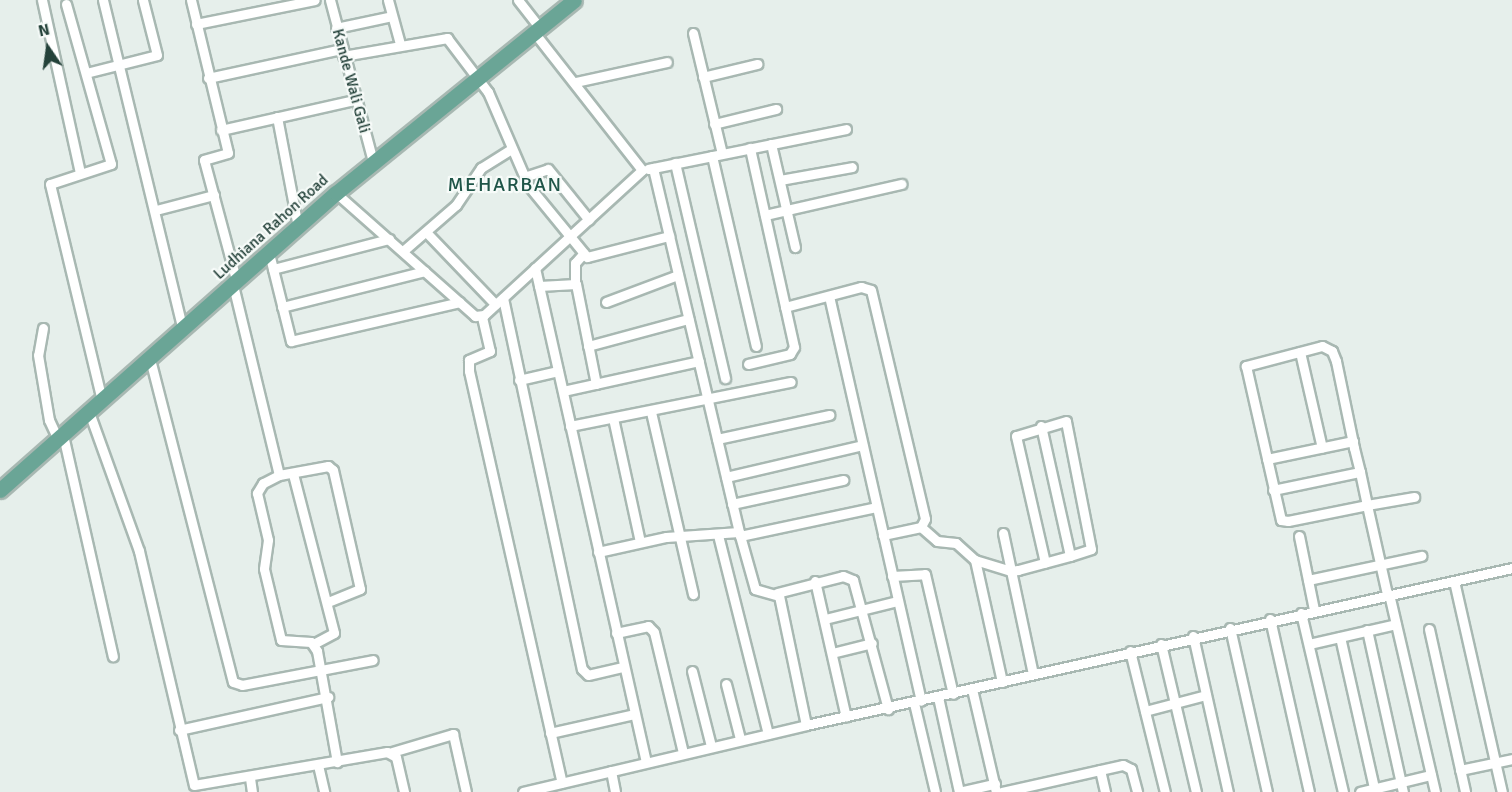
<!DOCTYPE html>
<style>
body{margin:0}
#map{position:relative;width:1512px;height:792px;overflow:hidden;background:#e6efeb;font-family:Signika,sans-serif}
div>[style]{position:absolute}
.roads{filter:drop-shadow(2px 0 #a8b8b2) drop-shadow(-2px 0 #a8b8b2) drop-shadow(0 2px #a8b8b2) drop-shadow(0 -2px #a8b8b2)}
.street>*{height:9px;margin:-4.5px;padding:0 4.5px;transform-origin:4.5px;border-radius:4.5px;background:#fff}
.primary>*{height:15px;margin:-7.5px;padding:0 7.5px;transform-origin:7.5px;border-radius:7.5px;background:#6aa596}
span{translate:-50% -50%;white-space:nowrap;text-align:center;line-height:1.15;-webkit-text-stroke:4.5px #f7fbf9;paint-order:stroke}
.street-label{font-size:16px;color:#24423a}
.quarter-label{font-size:20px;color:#1f5548;letter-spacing:1.5px}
.north{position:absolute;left:18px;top:18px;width:60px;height:60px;-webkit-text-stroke:4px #f7fbf9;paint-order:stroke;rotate:347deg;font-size:16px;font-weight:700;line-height:24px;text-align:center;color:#24423a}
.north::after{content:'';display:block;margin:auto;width:21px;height:27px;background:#24423a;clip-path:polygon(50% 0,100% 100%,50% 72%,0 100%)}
</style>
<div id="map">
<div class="roads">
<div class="street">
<div style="left:42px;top:0;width:177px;rotate:77.6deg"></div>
<div style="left:103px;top:0;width:340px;rotate:76.4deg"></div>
<div style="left:191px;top:0;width:157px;rotate:76.4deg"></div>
<div style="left:228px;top:153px;width:25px;rotate:164deg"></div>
<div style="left:204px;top:160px;width:127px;rotate:75deg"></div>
<div style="left:330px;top:0;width:168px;rotate:75.1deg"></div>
<div style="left:388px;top:0;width:46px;rotate:74.7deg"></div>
<div style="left:518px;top:0;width:33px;rotate:52deg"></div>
<div style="left:66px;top:4px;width:166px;rotate:74.3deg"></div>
<div style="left:111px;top:164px;width:64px;rotate:161.8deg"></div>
<div style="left:50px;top:184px;width:223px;rotate:76.5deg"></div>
<div style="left:196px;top:24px;width:121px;rotate:-11.4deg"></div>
<div style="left:336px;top:28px;width:57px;rotate:-12.1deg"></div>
<div style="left:693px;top:33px;width:124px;rotate:76.5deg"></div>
<div style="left:343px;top:56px;width:106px;rotate:-9.8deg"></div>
<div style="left:447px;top:38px;width:68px;rotate:52.8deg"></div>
<div style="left:488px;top:92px;width:101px;rotate:66.7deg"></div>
<div style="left:528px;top:185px;width:93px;rotate:50.7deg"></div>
<div style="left:587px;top:257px;width:85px;rotate:-14.4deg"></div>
<div style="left:86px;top:73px;width:73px;rotate:-14.2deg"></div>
<div style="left:157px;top:55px;width:57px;rotate:-104.3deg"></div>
<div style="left:703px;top:77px;width:56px;rotate:-13.5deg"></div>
<div style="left:208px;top:78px;width:136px;rotate:-12.3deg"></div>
<div style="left:576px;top:82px;width:93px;rotate:-12.4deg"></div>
<div style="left:277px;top:117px;width:112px;rotate:79.2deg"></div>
<div style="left:714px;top:124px;width:64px;rotate:-13.6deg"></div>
<div style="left:221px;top:130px;width:136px;rotate:-12.7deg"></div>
<div style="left:771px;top:144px;width:106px;rotate:76.9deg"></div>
<div style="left:712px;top:156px;width:195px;rotate:77deg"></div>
<div style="left:675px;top:163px;width:221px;rotate:76.9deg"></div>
<div style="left:648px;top:169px;width:202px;rotate:-11.4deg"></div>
<div style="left:524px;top:177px;width:25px;rotate:-18deg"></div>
<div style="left:548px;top:169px;width:65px;rotate:51.2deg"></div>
<div style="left:780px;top:180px;width:73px;rotate:-10.2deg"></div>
<div style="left:336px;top:193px;width:186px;rotate:41.5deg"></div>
<div style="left:475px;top:316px;width:9px;rotate:-6deg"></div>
<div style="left:484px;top:315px;width:214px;rotate:-42.5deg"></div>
<div style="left:642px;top:170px;width:177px;rotate:-128.1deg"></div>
<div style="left:156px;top:210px;width:60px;rotate:-14.5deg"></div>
<div style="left:765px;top:215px;width:140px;rotate:-12.8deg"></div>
<div style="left:426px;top:232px;width:100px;rotate:46.2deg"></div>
<div style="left:403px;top:251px;width:70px;rotate:-41deg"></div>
<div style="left:456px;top:205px;width:45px;rotate:-56deg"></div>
<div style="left:481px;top:168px;width:36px;rotate:-32deg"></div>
<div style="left:269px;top:253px;width:91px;rotate:76deg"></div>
<div style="left:291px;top:341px;width:173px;rotate:-13deg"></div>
<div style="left:535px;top:268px;width:506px;rotate:77.34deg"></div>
<div style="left:273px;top:269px;width:120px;rotate:-14.5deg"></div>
<div style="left:575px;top:284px;width:21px;rotate:-90deg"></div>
<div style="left:575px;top:263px;width:13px;rotate:-48deg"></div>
<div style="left:233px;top:285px;width:195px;rotate:76.4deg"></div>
<div style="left:279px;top:475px;width:50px;rotate:-10.4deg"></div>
<div style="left:328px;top:466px;width:6px;rotate:39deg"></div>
<div style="left:333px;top:470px;width:122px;rotate:77.2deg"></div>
<div style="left:360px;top:589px;width:35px;rotate:158deg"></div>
<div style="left:539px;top:286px;width:37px;rotate:-3deg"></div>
<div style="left:576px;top:284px;width:102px;rotate:78.7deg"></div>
<div style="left:829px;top:296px;width:415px;rotate:77.2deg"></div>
<div style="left:503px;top:298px;width:379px;rotate:78deg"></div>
<div style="left:582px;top:669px;width:8px;rotate:45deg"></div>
<div style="left:588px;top:675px;width:37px;rotate:-13deg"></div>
<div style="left:606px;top:302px;width:77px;rotate:-20.6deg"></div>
<div style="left:282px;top:307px;width:147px;rotate:-14.1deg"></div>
<div style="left:785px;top:307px;width:79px;rotate:-14.7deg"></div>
<div style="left:861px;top:287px;width:10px;rotate:17deg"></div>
<div style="left:871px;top:290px;width:235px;rotate:76.7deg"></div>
<div style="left:925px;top:519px;width:9px;rotate:117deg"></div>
<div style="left:921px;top:527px;width:39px;rotate:168deg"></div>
<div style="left:482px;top:317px;width:35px;rotate:77deg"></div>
<div style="left:490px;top:351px;width:23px;rotate:157deg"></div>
<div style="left:469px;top:360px;width:11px;rotate:90deg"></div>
<div style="left:469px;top:371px;width:422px;rotate:77.3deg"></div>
<div style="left:43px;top:328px;width:27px;rotate:100deg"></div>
<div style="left:38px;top:355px;width:66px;rotate:80.4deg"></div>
<div style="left:49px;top:420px;width:21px;rotate:65deg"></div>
<div style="left:588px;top:346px;width:104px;rotate:-15.1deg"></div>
<div style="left:1300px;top:352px;width:98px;rotate:77.1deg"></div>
<div style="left:150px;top:359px;width:333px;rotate:75.6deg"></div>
<div style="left:233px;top:682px;width:9px;rotate:18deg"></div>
<div style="left:242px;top:685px;width:133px;rotate:-10.8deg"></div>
<div style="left:748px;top:364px;width:43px;rotate:-13.4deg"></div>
<div style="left:790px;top:354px;width:8px;rotate:-60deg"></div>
<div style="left:794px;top:347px;width:204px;rotate:-102.5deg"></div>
<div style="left:519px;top:380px;width:40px;rotate:-13deg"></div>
<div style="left:563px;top:391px;width:139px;rotate:-12.4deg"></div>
<div style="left:89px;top:412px;width:148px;rotate:70.2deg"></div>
<div style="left:139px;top:551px;width:240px;rotate:76.8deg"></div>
<div style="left:194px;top:785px;width:196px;rotate:-9.7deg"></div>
<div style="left:387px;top:752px;width:10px;rotate:29deg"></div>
<div style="left:396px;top:757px;width:36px;rotate:77deg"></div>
<div style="left:651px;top:412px;width:187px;rotate:77deg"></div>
<div style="left:613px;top:418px;width:127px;rotate:77.7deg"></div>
<div style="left:570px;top:426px;width:225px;rotate:-11.3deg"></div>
<div style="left:1041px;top:426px;width:133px;rotate:77.4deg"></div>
<div style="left:63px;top:435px;width:227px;rotate:77.3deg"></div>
<div style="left:717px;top:439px;width:115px;rotate:-12.1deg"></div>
<div style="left:1267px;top:459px;width:88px;rotate:-11.8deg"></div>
<div style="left:293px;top:474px;width:164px;rotate:75.5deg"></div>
<div style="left:334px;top:633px;width:24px;rotate:152deg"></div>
<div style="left:279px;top:475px;width:18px;rotate:153deg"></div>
<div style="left:263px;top:483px;width:12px;rotate:121deg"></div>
<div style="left:257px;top:493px;width:48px;rotate:76.8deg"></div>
<div style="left:268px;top:540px;width:29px;rotate:98deg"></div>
<div style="left:264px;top:569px;width:73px;rotate:76.5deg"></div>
<div style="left:281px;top:640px;width:30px;rotate:4deg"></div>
<div style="left:311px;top:642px;width:11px;rotate:56deg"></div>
<div style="left:317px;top:651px;width:113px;rotate:79.8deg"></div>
<div style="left:726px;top:477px;width:140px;rotate:-13.2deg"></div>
<div style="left:1273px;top:490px;width:89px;rotate:-11.7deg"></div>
<div style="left:732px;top:504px;width:114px;rotate:-12.2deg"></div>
<div style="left:921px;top:527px;width:21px;rotate:41deg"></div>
<div style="left:937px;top:541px;width:19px;rotate:6deg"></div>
<div style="left:956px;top:543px;width:25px;rotate:42deg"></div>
<div style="left:975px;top:560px;width:38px;rotate:17deg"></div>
<div style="left:1011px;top:571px;width:7px;rotate:-8deg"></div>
<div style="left:1018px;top:570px;width:54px;rotate:-15.1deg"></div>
<div style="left:1070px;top:556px;width:22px;rotate:-18deg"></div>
<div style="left:1091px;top:549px;width:130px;rotate:-101.1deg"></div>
<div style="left:1066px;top:421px;width:52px;rotate:163.3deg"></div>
<div style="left:1016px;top:436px;width:130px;rotate:77.1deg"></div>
<div style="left:1003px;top:533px;width:144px;rotate:78deg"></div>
<div style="left:718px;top:535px;width:205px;rotate:75.9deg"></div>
<div style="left:740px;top:536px;width:139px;rotate:-12deg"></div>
<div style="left:1299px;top:536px;width:76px;rotate:78.5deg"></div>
<div style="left:598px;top:552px;width:70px;rotate:-12.4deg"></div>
<div style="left:666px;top:537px;width:73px;rotate:-3.9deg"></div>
<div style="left:975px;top:560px;width:125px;rotate:77.5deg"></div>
<div style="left:892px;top:576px;width:33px;rotate:-3deg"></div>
<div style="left:925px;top:574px;width:123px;rotate:76.9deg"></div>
<div style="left:1308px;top:580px;width:116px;rotate:-12deg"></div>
<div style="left:815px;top:581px;width:139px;rotate:77.2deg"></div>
<div style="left:1454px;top:581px;width:216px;rotate:77.2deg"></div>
<div style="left:777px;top:593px;width:68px;rotate:-14.4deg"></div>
<div style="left:843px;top:576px;width:11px;rotate:22deg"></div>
<div style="left:853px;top:580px;width:134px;rotate:74.8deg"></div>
<div style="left:1387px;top:594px;width:91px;rotate:-102.7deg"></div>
<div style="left:1367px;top:505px;width:34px;rotate:-102deg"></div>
<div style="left:1360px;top:472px;width:25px;rotate:-104deg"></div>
<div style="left:1354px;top:448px;width:89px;rotate:-101.7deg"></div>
<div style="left:1336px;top:361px;width:11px;rotate:-112deg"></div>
<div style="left:1332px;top:351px;width:11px;rotate:-153deg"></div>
<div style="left:1322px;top:346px;width:79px;rotate:165.3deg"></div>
<div style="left:1246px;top:366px;width:158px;rotate:77.2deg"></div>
<div style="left:1281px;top:520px;width:7px;rotate:8deg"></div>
<div style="left:1288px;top:521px;width:81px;rotate:-11.4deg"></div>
<div style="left:1367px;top:505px;width:48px;rotate:-9.7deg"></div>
<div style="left:1389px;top:594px;width:203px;rotate:76.9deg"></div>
<div style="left:1301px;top:613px;width:184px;rotate:76.8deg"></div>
<div style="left:825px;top:619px;width:75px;rotate:-13.9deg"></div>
<div style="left:1270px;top:619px;width:177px;rotate:77.3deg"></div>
<div style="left:1230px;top:628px;width:168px;rotate:77.3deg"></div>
<div style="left:1429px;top:629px;width:167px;rotate:77.5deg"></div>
<div style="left:1367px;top:630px;width:166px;rotate:77.5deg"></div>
<div style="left:616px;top:633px;width:33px;rotate:-12deg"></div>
<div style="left:648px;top:626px;width:8px;rotate:45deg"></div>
<div style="left:654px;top:632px;width:124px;rotate:76.5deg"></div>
<div style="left:1193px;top:636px;width:160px;rotate:77.4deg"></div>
<div style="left:1340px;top:637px;width:159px;rotate:77.3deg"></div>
<div style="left:1161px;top:644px;width:152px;rotate:76.7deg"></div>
<div style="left:1309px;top:644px;width:89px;rotate:-12.9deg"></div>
<div style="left:1130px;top:651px;width:145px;rotate:76.1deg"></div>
<div style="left:832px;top:653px;width:41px;rotate:-14deg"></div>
<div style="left:692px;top:671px;width:77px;rotate:75.8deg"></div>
<div style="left:726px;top:684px;width:57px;rotate:75.7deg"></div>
<div style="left:972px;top:689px;width:106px;rotate:76.9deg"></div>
<div style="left:938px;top:697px;width:97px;rotate:77.5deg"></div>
<div style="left:914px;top:703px;width:91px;rotate:76.7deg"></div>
<div style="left:1145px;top:711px;width:63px;rotate:-14.7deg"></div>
<div style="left:806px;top:725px;width:723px;rotate:-12.54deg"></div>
<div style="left:179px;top:730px;width:153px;rotate:-12.5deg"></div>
<div style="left:550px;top:733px;width:86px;rotate:-12.7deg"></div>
<div style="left:392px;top:752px;width:64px;rotate:-16.4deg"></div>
<div style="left:453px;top:734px;width:59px;rotate:77.4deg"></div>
<div style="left:318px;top:765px;width:28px;rotate:77deg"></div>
<div style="left:1100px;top:770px;width:23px;rotate:77deg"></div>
<div style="left:1460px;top:770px;width:53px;rotate:-11.9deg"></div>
<div style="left:611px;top:771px;width:21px;rotate:79deg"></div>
<div style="left:250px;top:778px;width:14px;rotate:82deg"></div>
<div style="left:523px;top:792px;width:291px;rotate:-13.3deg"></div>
<div style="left:806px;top:725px;width:132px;rotate:-101.8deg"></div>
<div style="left:779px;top:596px;width:25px;rotate:-164deg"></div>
<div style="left:755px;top:589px;width:59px;rotate:-105.7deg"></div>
<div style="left:739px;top:532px;width:374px;rotate:-103.3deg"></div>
<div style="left:959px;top:792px;width:37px;rotate:-13deg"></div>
<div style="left:1002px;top:792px;width:124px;rotate:-12.6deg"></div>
<div style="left:1123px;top:765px;width:9px;rotate:27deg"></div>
<div style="left:1131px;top:769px;width:24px;rotate:75deg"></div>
<div style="left:1360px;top:792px;width:73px;rotate:-13.5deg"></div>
</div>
<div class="primary">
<div style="left:0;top:490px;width:448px;rotate:-41.5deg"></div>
<div style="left:336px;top:193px;width:306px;rotate:-39deg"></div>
</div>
</div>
<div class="street-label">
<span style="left:351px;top:81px;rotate:75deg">Kande Wali Gali</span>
<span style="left:271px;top:227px;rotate:-42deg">Ludhiana Rahon Road</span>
</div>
<div class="quarter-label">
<span style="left:505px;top:184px">MEHARBAN</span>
</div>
<div class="north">N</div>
</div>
